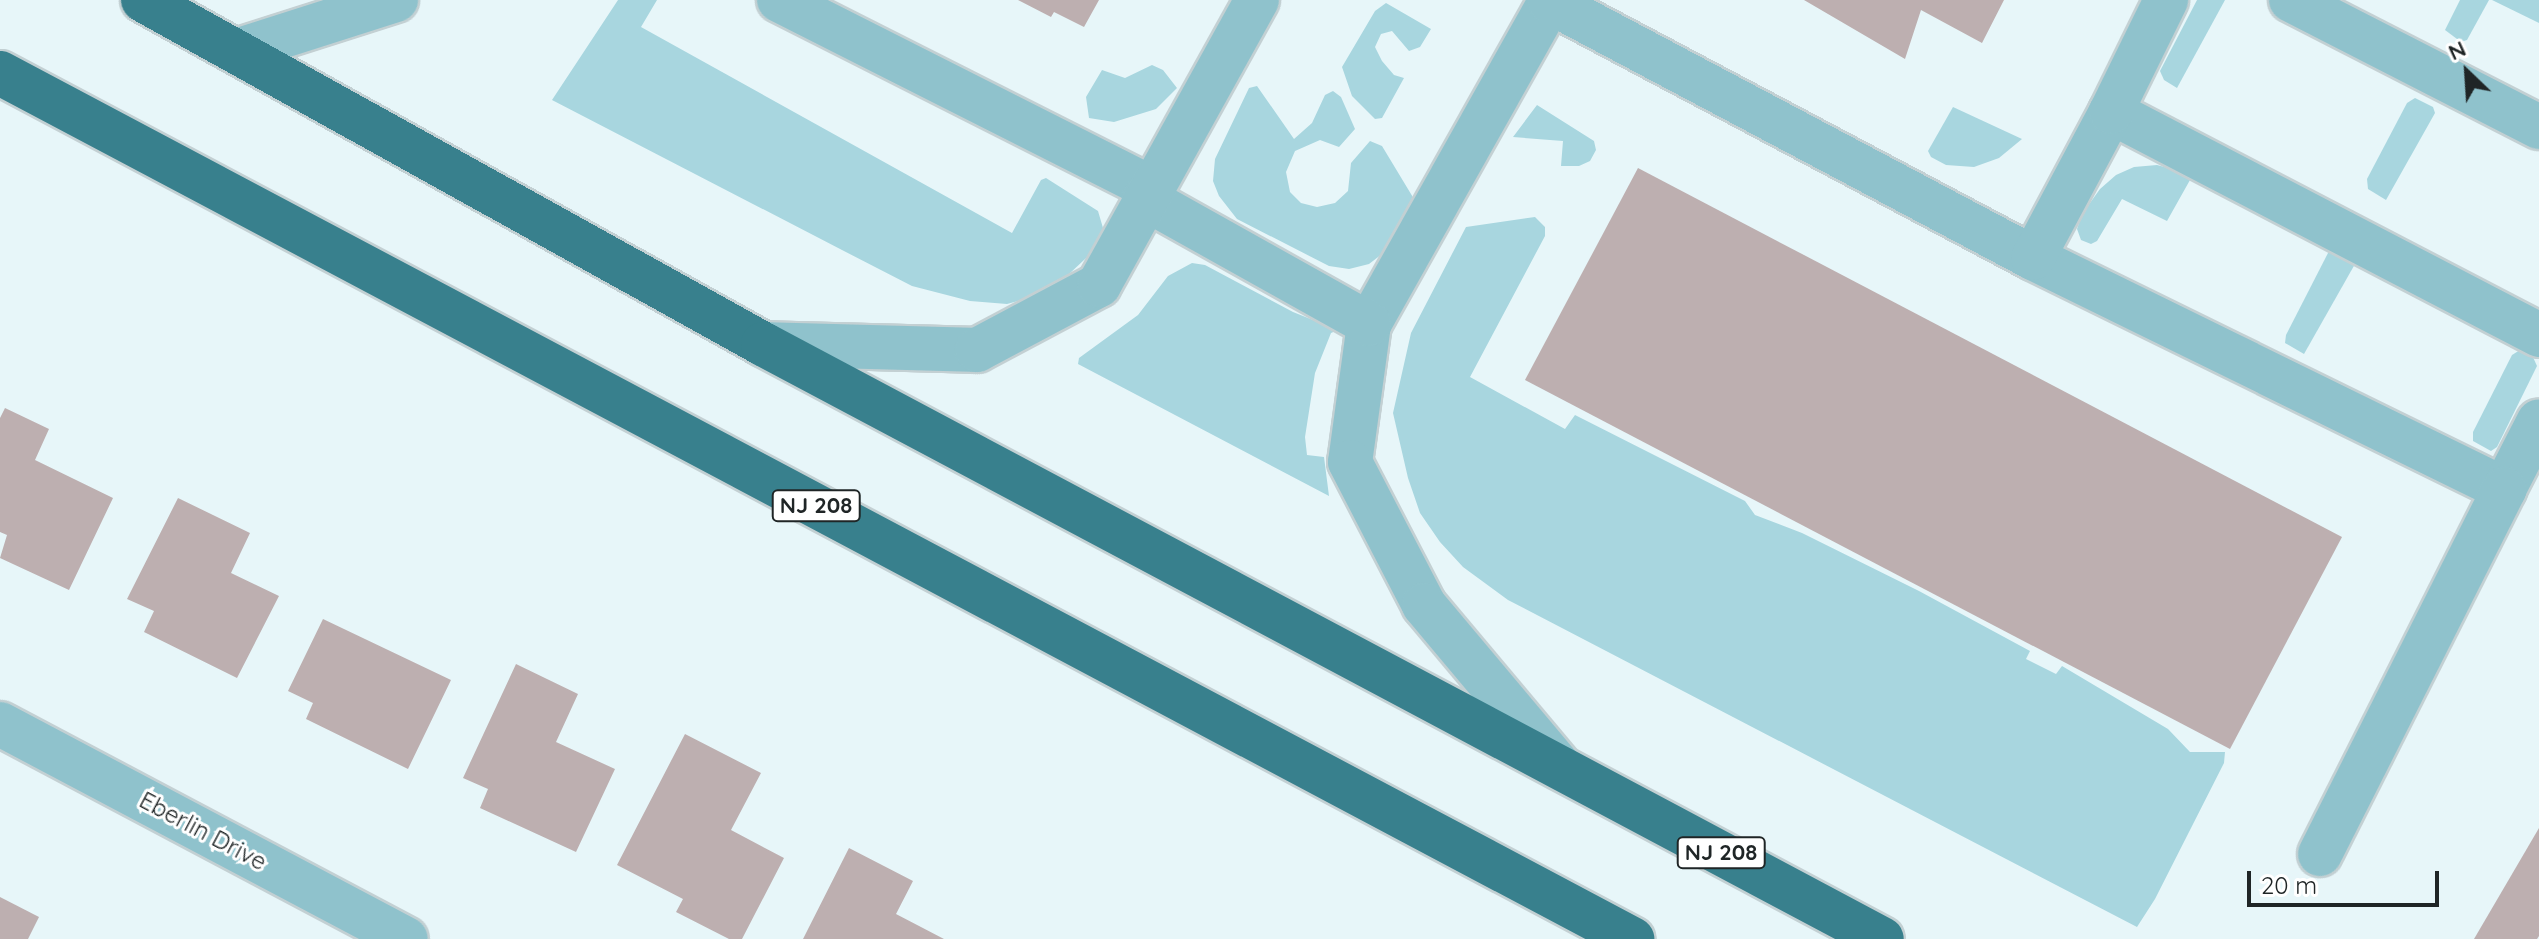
<!DOCTYPE html>
<style>
body{margin:0}
#map{position:relative;width:2539px;height:939px;overflow:hidden;background:#e7f6f9;font-family:Quicksand,sans-serif}
div>[style]{position:absolute}
.green>*{inset:0;background:#a8d6df}
.building>*{inset:0;background:#bdafb0}
.roads{filter:drop-shadow(2px 0 #c3d0d3) drop-shadow(-2px 0 #c3d0d3) drop-shadow(0 2px #c3d0d3) drop-shadow(0 -2px #c3d0d3)}
.minor>*{height:44px;margin:-22px;padding:0 22px;transform-origin:22px;border-radius:22px;background:#8fc2cc}
.highway>*{height:44px;margin:-22px;padding:0 22px;transform-origin:22px;border-radius:22px;background:#38808d}
span{translate:-50% -50%;white-space:nowrap;text-align:center;line-height:1.15;-webkit-text-stroke:6px #fff;paint-order:stroke}
.shield-label span{padding:2px 6px;background:#fff;border:2px solid;border-radius:6px;-webkit-text-stroke-width:0}
.shield-label{font-size:22px;color:#1f2526;font-weight:700}
.street-label{font-size:24px;color:#1f2526}
.north{position:absolute;left:2427px;top:32px;width:80px;height:80px;-webkit-text-stroke:6px #fff;paint-order:stroke;rotate:335deg;font-size:22px;font-weight:700;line-height:32px;text-align:center;color:#1f2526}
.north::after{content:'';display:block;margin:auto;width:28px;height:36px;background:#1f2526;clip-path:polygon(50% 0,100% 100%,50% 72%,0 100%)}
.scale{position:absolute;left:2247px;top:871px;width:192px;height:36px;box-sizing:border-box;border:4px solid #1f2526;border-top:0;padding-left:10px;font-size:24px;line-height:28px;white-space:nowrap;color:#1f2526;-webkit-text-stroke:6px #fff;paint-order:stroke}
</style>
<div id="map">
<div class="green">
<div style="clip-path:polygon(618px 0,657px 0,641px 27px,1012px 233px,1041px 180px,1046px 178px,1098px 211px,1103px 228px,1100px 245px,1068px 275px,1032px 297px,1007px 304px,970px 301px,912px 286px,842px 250px,552px 100px)"></div>
<div style="clip-path:polygon(2197px 0,2225px 0,2177px 88px,2164px 80px,2160px 71px)"></div>
<div style="clip-path:polygon(2460px 0,2489px 0,2467px 40px,2461px 42px,2445px 30px)"></div>
<div style="clip-path:polygon(2492px 0,2539px 0,2539px 23px)"></div>
<div style="clip-path:polygon(1386px 3px,1431px 29px,1420px 47px,1409px 51px,1392px 31px,1381px 34px,1375px 47px,1382px 61px,1394px 75px,1404px 78px,1382px 118px,1375px 119px,1352px 96px,1342px 67px,1375px 11px)"></div>
<div style="clip-path:polygon(1152px 65px,1163px 70px,1177px 88px,1156px 109px,1114px 122px,1089px 118px,1086px 97px,1102px 70px,1125px 78px)"></div>
<div style="clip-path:polygon(1257px 86px,1294px 139px,1312px 123px,1325px 95px,1333px 91px,1341px 97px,1355px 129px,1339px 147px,1320px 140px,1295px 151px,1286px 172px,1290px 192px,1301px 203px,1317px 207px,1335px 203px,1348px 191px,1351px 163px,1370px 141px,1382px 146px,1414px 199px,1386px 251px,1369px 264px,1349px 269px,1329px 266px,1237px 219px,1219px 196px,1213px 181px,1215px 159px,1249px 88px)"></div>
<div style="clip-path:polygon(2415px 98px,2433px 107px,2435px 113px,2386px 200px,2368px 189px,2367px 179px,2407px 103px)"></div>
<div style="clip-path:polygon(1537px 105px,1594px 141px,1596px 150px,1590px 161px,1579px 166px,1561px 166px,1563px 141px,1513px 137px)"></div>
<div style="clip-path:polygon(1953px 107px,2022px 139px,1999px 158px,1974px 167px,1946px 165px,1931px 157px,1928px 151px)"></div>
<div style="clip-path:polygon(2157px 165px,2187px 173px,2190px 180px,2167px 221px,2122px 199px,2097px 241px,2091px 244px,2081px 240px,2077px 229px,2082px 214px,2100px 189px,2116px 175px,2134px 167px)"></div>
<div style="clip-path:polygon(1535px 217px,1545px 227px,1545px 236px,1470px 377px,1565px 429px,1575px 415px,1745px 501px,1755px 515px,1802px 533px,1919px 591px,2030px 651px,2026px 659px,2056px 674px,2062px 666px,2168px 729px,2190px 752px,2225px 752px,2224px 763px,2155px 899px,2137px 927px,1508px 600px,1463px 567px,1440px 542px,1420px 513px,1408px 478px,1393px 413px,1411px 333px,1466px 227px)"></div>
<div style="clip-path:polygon(2332px 251px,2355px 264px,2304px 354px,2285px 343px,2286px 335px,2328px 253px)"></div>
<div style="clip-path:polygon(1192px 263px,1205px 265px,1293px 312px,1338px 330px,1331px 333px,1315px 373px,1305px 437px,1307px 455px,1324px 457px,1329px 496px,1078px 364px,1079px 358px,1138px 315px,1168px 276px)"></div>
<div style="clip-path:polygon(2520px 350px,2532px 355px,2537px 366px,2497px 447px,2491px 451px,2473px 441px,2473px 432px,2512px 355px)"></div>
</div>
<div class="building">
<div style="clip-path:polygon(1018px 0,1099px 0,1084px 27px,1054px 12px,1051px 17px)"></div>
<div style="clip-path:polygon(1804px 0,2004px 0,1982px 43px,1921px 10px,1905px 59px)"></div>
<div style="clip-path:polygon(1638px 168px,2342px 537px,2230px 749px,1525px 380px)"></div>
<div style="clip-path:polygon(5px 408px,49px 429px,35px 460px,113px 498px,69px 590px,0 558px,7px 535px,0 532px,0 418px)"></div>
<div style="clip-path:polygon(178px 498px,250px 533px,231px 573px,279px 596px,237px 678px,144px 632px,154px 611px,127px 599px)"></div>
<div style="clip-path:polygon(323px 619px,451px 680px,408px 769px,306px 719px,313px 703px,288px 691px)"></div>
<div style="clip-path:polygon(516px 664px,578px 694px,556px 742px,615px 769px,576px 852px,480px 808px,488px 789px,463px 778px)"></div>
<div style="clip-path:polygon(685px 734px,761px 773px,731px 830px,784px 858px,742px 939px,729px 939px,676px 912px,683px 899px,617px 865px)"></div>
<div style="clip-path:polygon(2539px 828px,2539px 936px,2537px 939px,2474px 939px)"></div>
<div style="clip-path:polygon(849px 848px,913px 881px,896px 914px,944px 939px,803px 939px)"></div>
<div style="clip-path:polygon(0 897px,39px 917px,28px 939px,0 939px)"></div>
</div>
<div class="roads">
<div class="minor">
<div style="left:779px;top:0;width:415px;rotate:26.8deg"></div>
<div style="left:1551px;top:0;width:372px;rotate:119.3deg"></div>
<div style="left:1369px;top:324px;width:139px;rotate:97.8deg"></div>
<div style="left:1350px;top:462px;width:161px;rotate:62.6deg"></div>
<div style="left:1424px;top:605px;width:212px;rotate:50deg"></div>
<div style="left:2291px;top:0;width:279px;rotate:27.1deg"></div>
<div style="left:1550px;top:2px;width:547px;rotate:27.92deg"></div>
<div style="left:2033px;top:258px;width:525px;rotate:26.13deg"></div>
<div style="left:2504px;top:489px;width:76px;rotate:-62.8deg"></div>
<div style="left:236px;top:51px;width:168px;rotate:-17.7deg"></div>
<div style="left:2111px;top:112px;width:483px;rotate:27.5deg"></div>
<div style="left:1144px;top:198px;width:258px;rotate:29.2deg"></div>
<div style="left:2033px;top:258px;width:166px;rotate:-61.9deg"></div>
<div style="left:2111px;top:112px;width:125px;rotate:-63.8deg"></div>
<div style="left:763px;top:344px;width:214px;rotate:1.6deg"></div>
<div style="left:977px;top:350px;width:138px;rotate:-28deg"></div>
<div style="left:1099px;top:285px;width:326px;rotate:-61deg"></div>
<div style="left:0;top:724px;width:459px;rotate:27.9deg"></div>
<div style="left:2320px;top:854px;width:409px;rotate:-63.2deg"></div>
</div>
<div class="highway">
<div style="left:143px;top:0;width:709px;rotate:29.02deg"></div>
<div style="left:763px;top:344px;width:1267px;rotate:28deg"></div>
<div style="left:0;top:73px;width:1848px;rotate:27.95deg"></div>
</div>
</div>
<div class="shield-label">
<span style="left:816px;top:506px">NJ 208</span>
<span style="left:1721px;top:853px">NJ 208</span>
</div>
<div class="street-label">
<span style="left:203px;top:831px;rotate:28deg">Eberlin Drive</span>
</div>
<div class="north">N</div>
<div class="scale">20 m</div>
</div>
